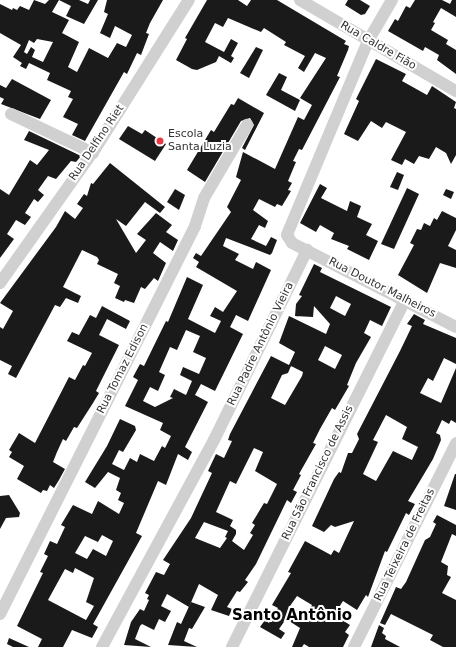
<!DOCTYPE html>
<meta charset="utf-8">
<style>
body{margin:0}
#map{position:relative;width:456px;height:647px;overflow:hidden;background:#fff;font-family:"DejaVu Sans",sans-serif}
div>[style]{position:absolute}
.building>*{inset:0;background:#1a1a1a}
.minor>*{height:12px;margin:-6px;padding:0 6px;transform-origin:6px;border-radius:6px;background:#d0d0d0}
.dots>*{width:11px;height:11px;translate:-50% -50%;box-sizing:border-box;border:2px solid #fff;border-radius:50%}
span{translate:-50% -50%;white-space:nowrap;text-align:center;line-height:1.15;-webkit-text-stroke:4px #fff;paint-order:stroke}
.street-label{font-size:11px;color:#333}
.poi-label{font-size:11px;color:#333}
.left{translate:0 -50%;text-align:left}
.district-label{font-size:15px;color:#000;font-weight:700}
</style>
<div id="map">
<div class="building">
<div style="clip-path:polygon(evenodd,34px 0,45px 4px,49px 0,59px 0,52px 12px,69px 20px,62px 33px,79px 42px,68px 67px,77px 72px,89px 48px,108px 58px,117px 43px,126px 47px,132px 35px,115px 26px,110px 38px,100px 33px,108px 14px,104px 12px,107px 0,163px 0,150px 23px,146px 33px,149px 34px,141px 55px,137px 53px,127px 74px,124px 72px,85px 141px,72px 135px,78px 124px,63px 117px,73px 99px,68px 97px,71px 91px,47px 80px,50px 73px,29px 63px,26px 69px,20px 66px,22px 63px,13px 57px,21px 45px,0 33px,0 4px,12px 10px,13px 8px,17px 10px,20px 6px,29px 10px,34px 0,37px 39px,53px 42px,43px 62px,32px 57px,35px 50px,31px 47px,27px 54px,24px 52px,29px 40px,34px 43px,37px 39px)"></div>
<div style="clip-path:polygon(59px 0,79px 0,88px 4px,90px 0,98px 0,84px 24px,66px 16px,71px 6px)"></div>
<div style="clip-path:polygon(evenodd,207px 0,238px 0,247px 6px,251px 0,277px 0,346px 41px,344px 44px,349px 46px,348px 50px,337px 76px,340px 77px,302px 150px,299px 149px,293px 161px,296px 162px,288px 181px,292px 183px,288px 190px,291px 191px,282px 206px,277px 204px,275px 207px,259px 199px,253px 210px,268px 221px,265px 228px,259px 225px,251px 239px,266px 246px,271px 237px,277px 240px,272px 253px,270px 255px,226px 238px,223px 246px,239px 254px,235px 260px,253px 269px,256px 262px,271px 270px,248px 321px,236px 315px,230px 327px,243px 334px,215px 391px,201px 384px,195px 395px,208px 402px,185px 447px,192px 452px,188px 460px,178px 454px,166px 485px,158px 481px,136px 533px,142px 536px,97px 617px,93px 624px,98px 627px,92px 638px,72px 630px,63px 647px,38px 647px,42px 639px,17px 626px,43px 573px,40px 572px,48px 556px,44px 554px,50px 541px,57px 544px,65px 527px,61px 525px,73px 505px,92px 514px,98px 501px,119px 514px,124px 503px,118px 500px,121px 493px,116px 490px,120px 478px,108px 472px,95px 488px,85px 482px,107px 446px,120px 419px,135px 426px,136px 430px,123px 452px,119px 450px,112px 464px,124px 470px,130px 458px,137px 462px,140px 454px,154px 461px,162px 446px,165px 448px,171px 436px,160px 430px,163px 423px,125px 406px,138px 380px,133px 377px,140px 364px,144px 366px,166px 321px,168px 322px,187px 277px,203px 285px,188px 319px,215px 333px,221px 321px,210px 316px,215px 307px,223px 312px,237px 291px,196px 267px,199px 262px,193px 258px,196px 253px,201px 256px,231px 212px,227px 207px,241px 180px,236px 177px,243px 152px,275px 169px,298px 117px,304px 120px,312px 105px,300px 98px,326px 58px,315px 53px,304px 72px,298px 68px,305px 56px,284px 45px,286px 42px,264px 28px,261px 32px,228px 18px,223px 27px,215px 23px,205px 42px,224px 52px,231px 39px,238px 43px,231px 56px,234px 58px,231px 63px,219px 56px,216px 62px,197px 70px,192px 69px,176px 60px,187px 39px,185px 38px,207px 0,186px 330px,200px 336px,193px 352px,206px 358px,199px 374px,183px 367px,180px 375px,192px 381px,186px 395px,174px 389px,170px 397px,173px 398px,155px 407px,143px 401px,150px 387px,158px 391px,165px 375px,159px 372px,170px 347px,177px 350px,186px 330px,207px 0,102px 535px,113px 541px,106px 556px,93px 549px,87px 559px,75px 553px,85px 536px,98px 542px,102px 535px,207px 0,75px 568px,94px 578px,86px 602px,94px 606px,86px 620px,48px 600px,65px 569px,73px 573px,75px 568px)"></div>
<div style="clip-path:polygon(348px 0,360px 0,370px 6px,365px 14px,361px 15px,345px 5px)"></div>
<div style="clip-path:polygon(415px 0,442px 0,450px 4px,452px 0,456px 0,456px 17px,441px 8px,433px 22px,435px 23px,431px 30px,448px 40px,446px 44px,456px 50px,456px 74px,437px 60px,439px 55px,425px 47px,423px 51px,388px 31px,395px 19px,398px 21px,406px 6px,410px 8px)"></div>
<div style="clip-path:polygon(256px 47px,263px 50px,249px 78px,240px 73px)"></div>
<div style="clip-path:polygon(376px 59px,406px 74px,402px 81px,427px 95px,432px 86px,456px 102px,454px 108px,456px 109px,456px 155px,451px 164px,446px 153px,436px 147px,429px 159px,419px 156px,414px 164px,405px 159px,402px 165px,391px 160px,406px 132px,386px 122px,382px 128px,371px 121px,358px 141px,344px 134px,359px 101px,356px 99px)"></div>
<div style="clip-path:polygon(279px 73px,287px 77px,281px 90px,300px 100px,295px 111px,266px 95px)"></div>
<div style="clip-path:polygon(12px 79px,51px 100px,40px 119px,1px 104px,4px 99px,0 97px,0 85px,6px 88px)"></div>
<div style="clip-path:polygon(238px 98px,264px 113px,245px 150px,242px 148px,254px 125px,250px 118px,241px 121px,205px 182px,187px 170px,211px 130px,214px 132px,231px 104px,234px 105px)"></div>
<div style="clip-path:polygon(128px 126px,142px 134px,145px 130px,166px 144px,155px 161px,119px 139px)"></div>
<div style="clip-path:polygon(29px 131px,81px 156px,76px 162px,71px 161px,56px 179px,48px 176px,38px 190px,44px 195px,38px 202px,34px 199px,25px 213px,31px 217px,25px 225px,16px 220px,7px 234px,14px 239px,0 258px,0 189px,9px 195px,30px 160px,37px 165px,49px 150px,24px 140px)"></div>
<div style="clip-path:polygon(110px 163px,165px 207px,160px 213px,145px 202px,126px 226px,116px 219px,136px 253px,146px 240px,137px 234px,156px 213px,172px 225px,166px 232px,178px 240px,173px 251px,160px 242px,153px 253px,166px 263px,158px 281px,154px 278px,145px 289px,141px 287px,134px 303px,125px 300px,124px 302px,115px 298px,120px 286px,114px 283px,118px 274px,97px 264px,99px 260px,97px 257px,82px 250px,63px 287px,81px 296px,78px 303px,66px 298px,60px 307px,55px 305px,16px 378px,8px 374px,12px 366px,0 360px,0 327px,3px 329px,13px 311px,0 303px,56px 227px,65px 211px,75px 219px,83px 208px,77px 204px,84px 194px,87px 196px,91px 183px,93px 184px)"></div>
<div style="clip-path:polygon(397px 172px,404px 175px,398px 190px,390px 187px)"></div>
<div style="clip-path:polygon(320px 184px,327px 188px,321px 198px,347px 211px,350px 201px,361px 206px,357px 217px,372px 224px,366px 235px,378px 241px,369px 260px,347px 249px,349px 246px,331px 239px,334px 233px,320px 225px,316px 232px,300px 223px)"></div>
<div style="clip-path:polygon(407px 188px,419px 194px,394px 249px,381px 244px)"></div>
<div style="clip-path:polygon(175px 189px,185px 195px,179px 210px,167px 202px)"></div>
<div style="clip-path:polygon(446px 189px,454px 192px,451px 199px,443px 195px)"></div>
<div style="clip-path:polygon(442px 211px,456px 218px,456px 230px,448px 246px,456px 250px,456px 268px,440px 263px,427px 293px,398px 275px,414px 245px,410px 243px,417px 229px,421px 230px,424px 223px,430px 226px,434px 218px,437px 220px)"></div>
<div style="clip-path:polygon(evenodd,314px 264px,322px 268px,320px 272px,391px 307px,382px 326px,370px 320px,364px 333px,371px 337px,356px 363px,347px 385px,349px 386px,335px 410px,332px 408px,320px 429px,313px 443px,316px 444px,299px 474px,301px 475px,293px 490px,297px 492px,291px 503px,287px 500px,256px 564px,245px 580px,248px 582px,240px 592px,237px 591px,227px 607px,232px 609px,229px 616px,211px 610px,218px 595px,199px 584px,189px 607px,167px 594px,161px 606px,171px 611px,165px 622px,159px 619px,154px 630px,142px 624px,140px 626px,135px 639px,151px 647px,124px 645px,131px 622px,140px 609px,144px 611px,149px 600px,147px 599px,149px 595px,145px 593px,156px 572px,164px 575px,170px 564px,163px 560px,191px 518px,212px 473px,208px 471px,216px 454px,224px 458px,232px 441px,228px 440px,230px 434px,271px 356px,291px 366px,288px 373px,282px 375px,271px 398px,285px 405px,302px 376px,303px 372px,289px 365px,295px 352px,279px 343px,289px 316px,326px 334px,330px 324px,314px 306px,313px 317px,295px 316px,296px 304px,302px 296px,299px 295px,314px 264px,336px 296px,351px 304px,345px 316px,330px 308px,336px 296px,314px 264px,325px 346px,342px 355px,335px 369px,318px 360px,325px 346px,314px 264px,254px 448px,263px 452px,255px 471px,277px 484px,267px 504px,264px 503px,252px 523px,255px 525px,250px 533px,253px 535px,244px 550px,232px 541px,236px 534px,236px 530px,230px 526px,233px 520px,216px 512px,230px 481px,236px 484px,254px 448px,314px 264px,204px 522px,228px 531px,225px 537px,227px 538px,220px 548px,195px 538px,204px 522px)"></div>
<div style="clip-path:polygon(102px 306px,130px 321px,126px 329px,107px 319px,99px 335px,119px 345px,96px 391px,99px 393px,93px 403px,77px 428px,74px 427px,66px 441px,63px 439px,57px 452px,53px 462px,65px 469px,59px 480px,54px 488px,50px 485px,47px 491px,43px 490px,41px 493px,17px 479px,24px 466px,9px 457px,12px 452px,9px 450px,19px 433px,35px 443px,69px 377px,75px 380px,83px 365px,85px 366px,92px 353px,67px 341px,72px 332px,79px 335px,90px 315px,96px 318px)"></div>
<div style="clip-path:polygon(evenodd,414px 314px,425px 320px,423px 324px,456px 338px,456px 364px,444px 358px,433px 381px,428px 378px,420px 393px,441px 403px,456px 368px,456px 423px,451px 420px,449px 424px,442px 420px,436px 433px,440px 435px,441px 440px,433px 459px,408px 501px,415px 504px,409px 515px,406px 513px,387px 552px,385px 551px,368px 597px,366px 595px,357px 610px,343px 601px,334px 615px,350px 625px,345px 632px,349px 635px,343px 647px,309px 647px,304px 644px,302px 647px,292px 647px,300px 628px,286px 619px,279px 629px,285px 633px,281px 639px,260px 627px,265px 620px,269px 623px,278px 608px,272px 605px,291px 573px,288px 572px,305px 541px,331px 555px,334px 550px,339px 553px,354px 521px,335px 527px,331px 525px,324px 532px,312px 526px,334px 479px,339px 472px,341px 473px,348px 453px,352px 453px,359px 439px,357px 434px,400px 351px,412px 326px,407px 324px,414px 314px,386px 415px,407px 427px,402px 439px,418px 447px,412px 460px,393px 451px,376px 481px,363px 474px,378px 442px,373px 440px,386px 415px,414px 314px,297px 596px,312px 605px,306px 617px,290px 606px,297px 596px)"></div>
<div style="clip-path:polygon(455px 474px,456px 474px,456px 510px,444px 506px)"></div>
<div style="clip-path:polygon(9px 495px,20px 513px,19px 517px,6px 518px,0 529px,0 496px)"></div>
<div style="clip-path:polygon(437px 515px,456px 525px,456px 536px,452px 534px,441px 562px,448px 566px,447px 575px,451px 577px,442px 593px,456px 600px,456px 647px,443px 647px,430px 640px,433px 635px,391px 614px,385px 625px,380px 623px,396px 587px,401px 589px,406px 582px,425px 540px,430px 537px,436px 524px,433px 522px)"></div>
<div style="clip-path:polygon(191px 602px,205px 607px,192px 629px,189px 628px,184px 641px,197px 647px,168px 645px,177px 622px,181px 624px)"></div>
<div style="clip-path:polygon(379px 625px,384px 628px,382px 633px,386px 636px,385px 639px,400px 647px,371px 647px)"></div>
<div style="clip-path:polygon(9px 638px,29px 647px,13px 647px,7px 644px)"></div>
</div>
<div class="minor">
<div style="left:300px;top:0;width:181px;rotate:30.3deg"></div>
<div style="left:392px;top:0;width:48px;rotate:120.3deg"></div>
<div style="left:368px;top:41px;width:210px;rotate:112.7deg"></div>
<div style="left:287px;top:235px;width:9px;rotate:58deg"></div>
<div style="left:292px;top:243px;width:184px;rotate:27.1deg"></div>
<div style="left:11px;top:114px;width:91px;rotate:25.4deg"></div>
<div style="left:0;top:283px;width:164px;rotate:-54.7deg"></div>
<div style="left:95px;top:149px;width:176px;rotate:-57.8deg"></div>
<div style="left:0;top:614px;width:434px;rotate:-63.3deg"></div>
<div style="left:195px;top:226px;width:29px;rotate:-72deg"></div>
<div style="left:204px;top:198px;width:85px;rotate:-59.5deg"></div>
<div style="left:102px;top:647px;width:235px;rotate:-61.6deg"></div>
<div style="left:214px;top:440px;width:212px;rotate:-63.9deg"></div>
<div style="left:232px;top:647px;width:388px;rotate:-63.5deg"></div>
<div style="left:354px;top:647px;width:228px;rotate:-63.4deg"></div>
</div>
<div class="dots">
<div style="left:160px;top:141px;background:#e63946"></div>
</div>
<div class="street-label">
<span style="left:378px;top:46px;rotate:30deg">Rua Caldre Fião</span>
<span style="left:97px;top:143px;rotate:-56deg">Rua Delfino Riet</span>
<span style="left:382px;top:288px;rotate:27deg">Rua Doutor Malheiros</span>
<span style="left:261px;top:344px;rotate:-64deg">Rua Padre Antônio Vieira</span>
<span style="left:123px;top:369px;rotate:-63deg">Rua Tomaz Edison</span>
<span style="left:318px;top:473px;rotate:-64deg">Rua São Francisco de Assis</span>
<span style="left:405px;top:545px;rotate:-64deg">Rua Teixeira de Freitas</span>
</div>
<div class="poi-label">
<span class="left" style="left:168px;top:141px">Escola<br>Santa Luzia</span>
</div>
<div class="district-label">
<span style="left:292px;top:616px">Santo Antônio</span>
</div>
</div>
